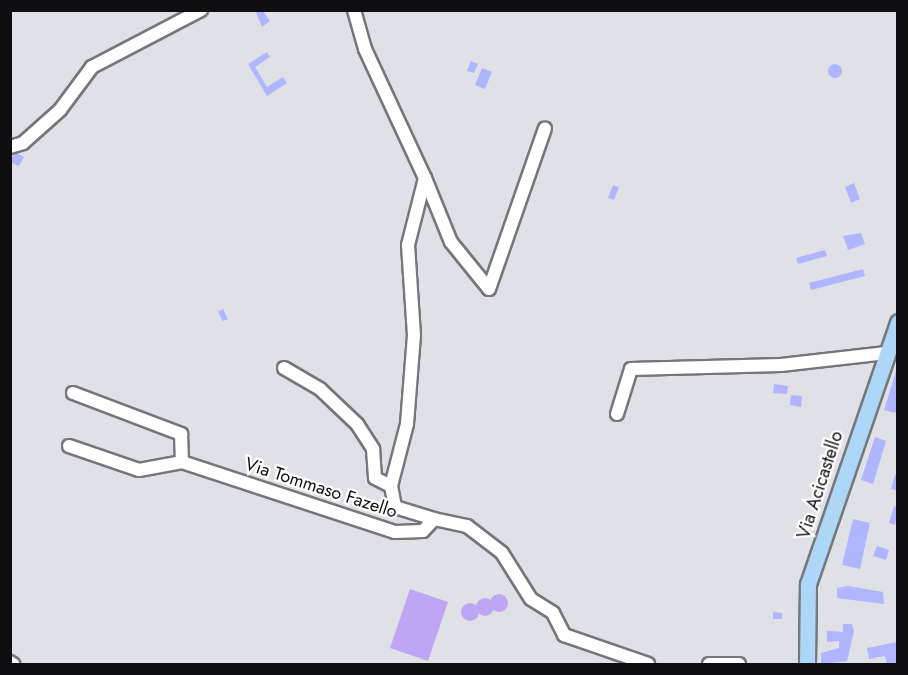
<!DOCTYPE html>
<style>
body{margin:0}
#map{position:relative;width:908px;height:675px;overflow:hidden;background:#dfe1e6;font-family:Jost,sans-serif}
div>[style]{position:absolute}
.green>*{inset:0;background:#bfa6f5}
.round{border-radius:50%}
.building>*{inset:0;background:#afb5fe}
.roads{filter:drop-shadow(2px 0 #74777b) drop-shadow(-2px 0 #74777b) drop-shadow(0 2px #74777b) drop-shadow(0 -2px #74777b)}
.minor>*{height:12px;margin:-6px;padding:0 6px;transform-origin:6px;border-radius:6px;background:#fff}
.major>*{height:15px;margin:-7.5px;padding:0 7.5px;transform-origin:7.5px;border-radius:7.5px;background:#add6f7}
span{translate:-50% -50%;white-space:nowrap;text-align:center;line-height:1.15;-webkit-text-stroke:4.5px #fff;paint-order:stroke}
.street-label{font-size:18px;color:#0f0f11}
.frame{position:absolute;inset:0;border:12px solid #0f0f11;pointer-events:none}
</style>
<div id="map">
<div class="green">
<div style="clip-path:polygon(410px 589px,448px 602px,428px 661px,390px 648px)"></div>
<div class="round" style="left:490px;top:594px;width:18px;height:18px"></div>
<div class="round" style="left:476px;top:598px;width:18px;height:18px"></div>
<div class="round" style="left:461px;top:603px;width:18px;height:18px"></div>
</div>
<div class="building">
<div style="clip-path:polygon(255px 10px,262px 10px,270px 21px,262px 27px)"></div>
<div style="clip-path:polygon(267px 52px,270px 57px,255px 67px,267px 87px,283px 77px,287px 83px,267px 96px,248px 64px)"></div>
<div style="clip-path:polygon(471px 61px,478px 64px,474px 73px,467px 71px)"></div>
<div class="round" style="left:828px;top:64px;width:14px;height:14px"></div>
<div style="clip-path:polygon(482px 68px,492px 72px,485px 89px,475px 85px)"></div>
<div style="clip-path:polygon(15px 152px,24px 157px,19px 166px,10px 162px)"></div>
<div style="clip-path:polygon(854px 183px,860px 199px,851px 203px,845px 187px)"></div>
<div style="clip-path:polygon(613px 185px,619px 187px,614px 200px,608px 198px)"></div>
<div style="clip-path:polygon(861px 233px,865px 244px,848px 250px,843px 236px)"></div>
<div style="clip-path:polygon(825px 250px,827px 256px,798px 264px,796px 258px)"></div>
<div style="clip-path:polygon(863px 269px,865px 276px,811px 290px,809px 283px)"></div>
<div style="clip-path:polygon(223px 309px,228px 319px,223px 321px,218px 312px)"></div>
<div style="clip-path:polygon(897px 368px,898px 406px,895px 413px,884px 410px)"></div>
<div style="clip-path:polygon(774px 384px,788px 386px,787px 394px,773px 393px)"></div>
<div style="clip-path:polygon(791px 395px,802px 396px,801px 407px,790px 405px)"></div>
<div style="clip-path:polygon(875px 437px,886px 441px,873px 484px,861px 480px)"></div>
<div style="clip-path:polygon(895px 475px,898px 475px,898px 491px,891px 489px)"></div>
<div style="clip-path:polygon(894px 506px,898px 507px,895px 525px,889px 523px)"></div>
<div style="clip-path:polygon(853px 519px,870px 523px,860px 569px,842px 565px)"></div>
<div style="clip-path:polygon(877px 546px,889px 550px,886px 560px,873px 556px)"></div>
<div style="clip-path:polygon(848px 586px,883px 592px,884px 604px,837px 598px,837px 588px)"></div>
<div style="clip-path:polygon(773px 612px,782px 613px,782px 619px,773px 619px)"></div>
<div style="clip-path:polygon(843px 624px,852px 624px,854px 631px,847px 661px,821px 664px,821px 653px,839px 648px,839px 641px,827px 642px,827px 631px,843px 632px)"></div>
<div style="clip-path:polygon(897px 642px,898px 664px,887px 664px,885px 656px,869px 659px,867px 648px)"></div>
</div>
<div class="roads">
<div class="minor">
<div style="left:354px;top:10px;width:41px;rotate:74.2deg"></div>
<div style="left:365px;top:49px;width:142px;rotate:65.1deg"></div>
<div style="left:425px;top:178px;width:69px;rotate:104.2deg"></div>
<div style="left:408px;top:245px;width:90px;rotate:86.2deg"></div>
<div style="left:414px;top:335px;width:89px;rotate:94.5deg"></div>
<div style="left:407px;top:424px;width:64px;rotate:104.5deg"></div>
<div style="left:391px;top:486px;width:21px;rotate:79deg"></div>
<div style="left:395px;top:507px;width:41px;rotate:17.1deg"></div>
<div style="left:10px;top:147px;width:14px;rotate:-17deg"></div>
<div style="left:23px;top:143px;width:50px;rotate:-41.7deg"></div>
<div style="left:60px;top:110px;width:54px;rotate:-53.3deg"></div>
<div style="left:92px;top:67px;width:123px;rotate:-27.6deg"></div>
<div style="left:425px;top:178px;width:69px;rotate:67.9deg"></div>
<div style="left:451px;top:242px;width:60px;rotate:51deg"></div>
<div style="left:489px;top:289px;width:170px;rotate:-70.8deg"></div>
<div style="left:284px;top:368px;width:42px;rotate:30.3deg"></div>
<div style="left:320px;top:389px;width:51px;rotate:43.4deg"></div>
<div style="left:357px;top:424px;width:30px;rotate:57deg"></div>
<div style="left:373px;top:449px;width:29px;rotate:86deg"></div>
<div style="left:375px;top:478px;width:18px;rotate:27deg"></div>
<div style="left:73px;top:393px;width:116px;rotate:20.8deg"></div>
<div style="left:181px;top:434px;width:28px;rotate:88deg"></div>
<div style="left:617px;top:414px;width:47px;rotate:-72.7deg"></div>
<div style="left:631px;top:369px;width:150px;rotate:-1.5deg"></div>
<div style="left:781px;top:365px;width:106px;rotate:-6.5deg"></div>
<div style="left:69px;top:446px;width:74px;rotate:18.9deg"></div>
<div style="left:139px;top:470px;width:44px;rotate:-10.5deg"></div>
<div style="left:182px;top:462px;width:224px;rotate:18.2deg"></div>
<div style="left:395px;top:532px;width:28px;rotate:-2deg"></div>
<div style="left:423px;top:531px;width:16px;rotate:-47deg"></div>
<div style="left:434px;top:519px;width:34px;rotate:12deg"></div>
<div style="left:467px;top:526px;width:44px;rotate:37.6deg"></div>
<div style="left:502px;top:553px;width:54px;rotate:57.8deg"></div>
<div style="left:531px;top:599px;width:26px;rotate:32deg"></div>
<div style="left:553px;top:613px;width:25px;rotate:63deg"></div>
<div style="left:564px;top:635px;width:89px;rotate:19deg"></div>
<div style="left:10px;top:662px;width:4px;rotate:34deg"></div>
<div style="left:709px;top:664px;width:30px"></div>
</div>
<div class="major">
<div style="left:807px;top:664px;width:80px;rotate:-89.3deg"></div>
<div style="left:808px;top:584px;width:277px;rotate:-71deg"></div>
</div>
</div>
<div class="street-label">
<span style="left:820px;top:485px;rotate:-72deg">Via Acicastello</span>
<span style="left:321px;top:488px;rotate:18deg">Via Tommaso Fazello</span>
</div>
<div class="frame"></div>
</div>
